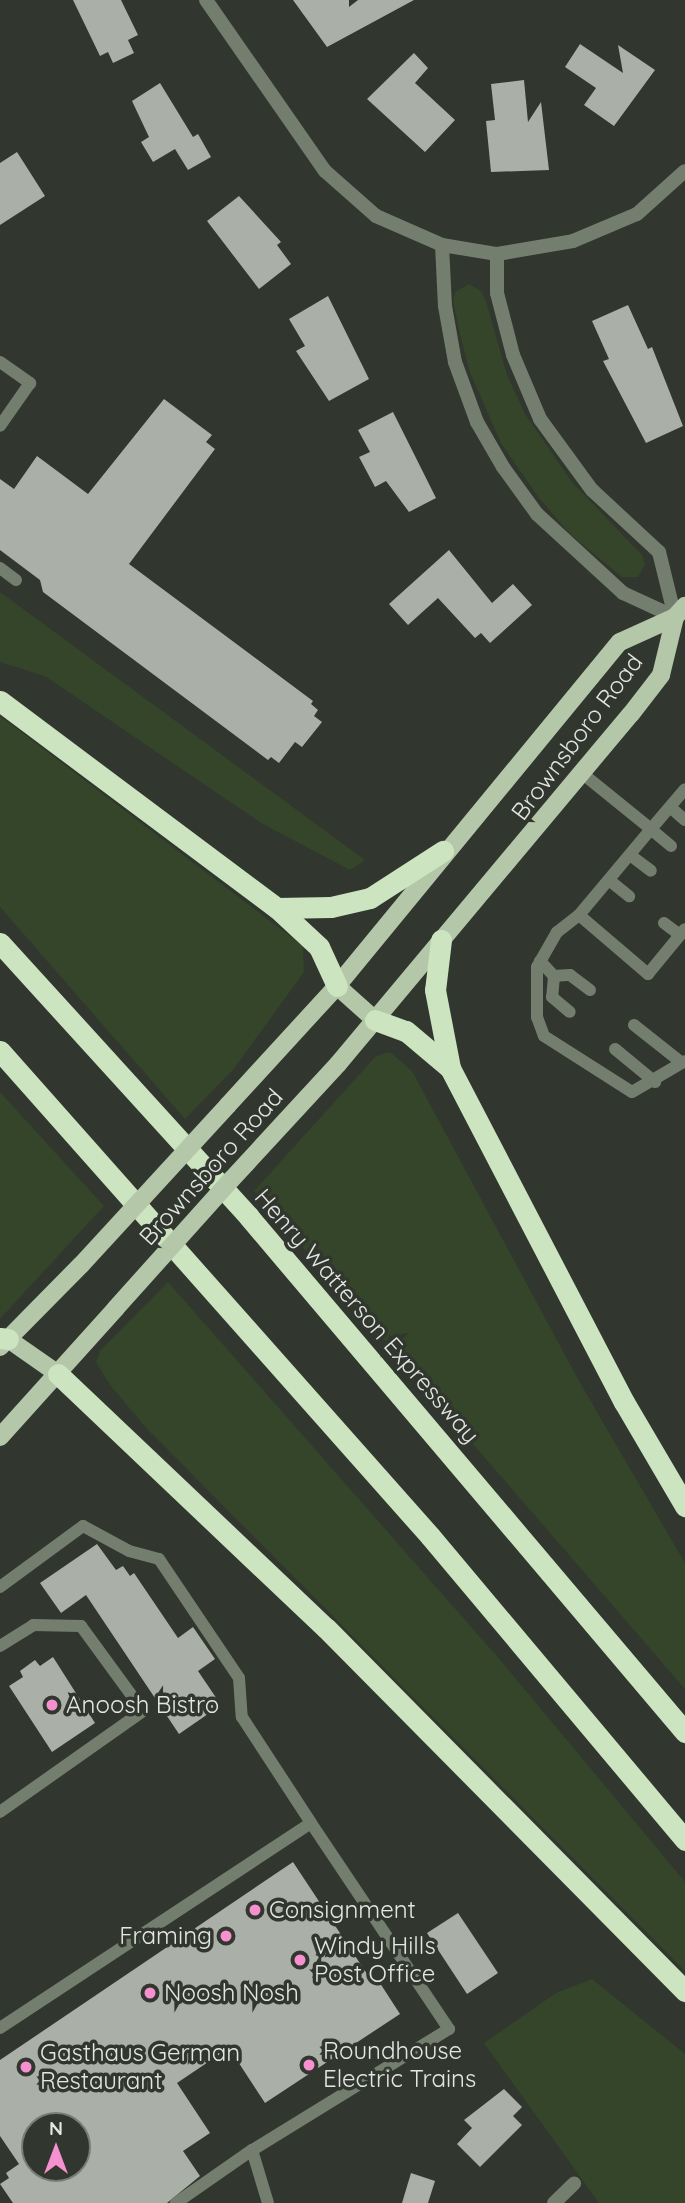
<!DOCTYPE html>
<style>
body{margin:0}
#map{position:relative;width:685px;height:2203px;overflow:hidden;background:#31362f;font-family:Quicksand,sans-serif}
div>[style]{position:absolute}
.green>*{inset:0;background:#34452a}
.building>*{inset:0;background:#aaafa7}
.service>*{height:12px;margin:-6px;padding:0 6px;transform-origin:6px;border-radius:6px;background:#747e6f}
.minor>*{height:14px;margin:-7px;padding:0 7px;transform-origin:7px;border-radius:7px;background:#747e6f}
.primary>*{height:18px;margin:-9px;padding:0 9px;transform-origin:9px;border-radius:9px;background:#b4c7a8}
.motorway>*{height:21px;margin:-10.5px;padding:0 10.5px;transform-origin:10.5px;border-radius:10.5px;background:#cce4bf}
.primary-bridge>*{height:18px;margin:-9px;padding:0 9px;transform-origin:9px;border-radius:9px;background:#b4c7a8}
.dots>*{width:19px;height:19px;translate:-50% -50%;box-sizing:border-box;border:4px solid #31362f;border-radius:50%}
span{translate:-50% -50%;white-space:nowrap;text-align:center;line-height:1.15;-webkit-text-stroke:7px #31362f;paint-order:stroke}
.street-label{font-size:24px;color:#e3e6e2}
.poi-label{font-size:24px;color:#e3e6e2}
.left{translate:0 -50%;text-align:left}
.right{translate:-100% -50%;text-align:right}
.north{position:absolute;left:21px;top:2112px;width:70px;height:70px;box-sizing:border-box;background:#31362f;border:2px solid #787c77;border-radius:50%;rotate:0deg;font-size:19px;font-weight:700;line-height:28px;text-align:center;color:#e3e6e2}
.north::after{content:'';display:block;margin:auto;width:24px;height:32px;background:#f790ce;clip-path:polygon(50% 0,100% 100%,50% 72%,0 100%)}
</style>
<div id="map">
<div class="green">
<div style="clip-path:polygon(469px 284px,481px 291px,486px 301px,507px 375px,525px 414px,572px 482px,642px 555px,645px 564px,638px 577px,622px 577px,571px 535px,539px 498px,501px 443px,469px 370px,460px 334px,453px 301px,455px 292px)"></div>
<div style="clip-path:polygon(0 592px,365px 860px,350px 870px,261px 823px,45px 676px,0 662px)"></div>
<div style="clip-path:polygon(0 716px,303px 946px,304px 972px,233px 1070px,185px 1119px,0 907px)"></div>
<div style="clip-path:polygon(390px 1052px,412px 1071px,579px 1381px,685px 1563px,685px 1689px,254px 1191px,376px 1056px)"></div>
<div style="clip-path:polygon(0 1092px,104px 1206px,0 1319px)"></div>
<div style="clip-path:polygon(168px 1282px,502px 1662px,685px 1882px,685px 1971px,147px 1429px,110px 1385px,96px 1362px,100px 1351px)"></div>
<div style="clip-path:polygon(592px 1979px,685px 2054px,685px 2203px,599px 2203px,484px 2043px,556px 1993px)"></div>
</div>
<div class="building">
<div style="clip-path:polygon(73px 0,121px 0,138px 35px,128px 40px,134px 53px,113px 63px,108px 52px,100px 56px)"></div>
<div style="clip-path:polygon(293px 0,349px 0,349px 7px,358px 0,414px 0,327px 47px)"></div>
<div style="clip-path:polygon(580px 44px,623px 73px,618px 45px,655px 70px,614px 126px,584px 105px,596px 88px,565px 67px)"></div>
<div style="clip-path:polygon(414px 53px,428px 68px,415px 83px,455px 120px,425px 152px,367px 99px)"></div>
<div style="clip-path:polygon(524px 80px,528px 122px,541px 102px,549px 170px,491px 172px,486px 121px,495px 120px,491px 84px)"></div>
<div style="clip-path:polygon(160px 83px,193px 137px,198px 134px,211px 157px,188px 170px,175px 149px,153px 162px,141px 142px,149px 137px,132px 101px)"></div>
<div style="clip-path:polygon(17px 152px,45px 196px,0 225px,0 163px)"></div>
<div style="clip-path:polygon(239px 196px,281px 242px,277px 245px,291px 264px,259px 289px,207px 221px)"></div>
<div style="clip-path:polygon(328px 296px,369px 379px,329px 401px,296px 351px,305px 346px,289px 319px)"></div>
<div style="clip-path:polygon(628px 305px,648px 349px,652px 347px,683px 426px,646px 443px,603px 361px,609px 359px,592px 321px)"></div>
<div style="clip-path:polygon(164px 399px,212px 435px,206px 442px,215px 449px,129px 564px,313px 701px,311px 704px,318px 710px,314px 716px,322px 722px,302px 747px,295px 742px,279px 763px,271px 757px,268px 760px,43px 592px,40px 580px,0 550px,0 479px,14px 489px,37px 456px,88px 494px)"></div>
<div style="clip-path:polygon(393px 412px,436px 498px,409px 512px,386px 481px,375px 487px,359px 457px,370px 452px,358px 430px)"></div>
<div style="clip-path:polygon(449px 550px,492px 603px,513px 584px,532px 605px,490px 643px,481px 633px,475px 638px,438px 598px,408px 625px,389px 604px)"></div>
<div style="clip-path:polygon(97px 1544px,116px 1570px,123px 1566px,130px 1576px,134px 1573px,178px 1638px,193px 1627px,215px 1659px,198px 1671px,221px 1705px,179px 1734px,86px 1595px,61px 1613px,40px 1583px)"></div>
<div style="clip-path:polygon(53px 1657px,95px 1723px,52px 1752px,9px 1686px,23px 1677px,20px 1671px,35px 1660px,40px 1666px)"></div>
<div style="clip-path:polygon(evenodd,293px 1862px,373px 1983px,378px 1980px,400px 2014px,265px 2103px,229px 2048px,177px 2083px,210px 2133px,183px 2151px,200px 2176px,167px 2203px,13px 2203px,0 2184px,9px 2178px,6px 2173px,19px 2164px,0 2136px,0 2060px,293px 1862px,35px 2126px,77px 2126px,77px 2168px,35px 2168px,35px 2126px)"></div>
<div style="clip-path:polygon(458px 1913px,498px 1973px,467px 1994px,427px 1933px)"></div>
<div style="clip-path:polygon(504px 2089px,522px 2107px,513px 2116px,522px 2125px,480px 2167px,457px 2144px,472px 2128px,464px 2120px)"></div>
<div style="clip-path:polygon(411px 2173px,435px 2181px,428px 2203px,402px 2203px)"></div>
</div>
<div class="service">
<div style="left:0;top:362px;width:37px;rotate:35deg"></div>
<div style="left:30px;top:383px;width:52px;rotate:124.9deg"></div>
<div style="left:0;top:568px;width:20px;rotate:37deg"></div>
<div style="left:583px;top:774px;width:87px;rotate:39deg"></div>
<div style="left:651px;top:829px;width:112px;rotate:129.9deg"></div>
<div style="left:579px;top:915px;width:91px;rotate:40.5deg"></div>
<div style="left:648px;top:974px;width:58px;rotate:-50.6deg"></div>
<div style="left:670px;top:807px;width:20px;rotate:41deg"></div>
<div style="left:671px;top:846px;width:26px;rotate:-140deg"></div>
<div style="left:651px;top:829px;width:52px;rotate:-49.6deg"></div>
<div style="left:630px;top:855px;width:26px;rotate:37deg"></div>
<div style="left:609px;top:880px;width:26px;rotate:39deg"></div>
<div style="left:579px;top:915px;width:28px;rotate:142deg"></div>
<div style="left:557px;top:932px;width:40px;rotate:119.7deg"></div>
<div style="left:537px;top:967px;width:50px;rotate:90deg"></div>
<div style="left:537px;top:1017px;width:20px;rotate:70deg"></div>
<div style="left:544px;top:1036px;width:104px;rotate:32.5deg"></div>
<div style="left:632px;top:1092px;width:61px;rotate:-30.3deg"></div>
<div style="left:664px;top:923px;width:20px;rotate:37deg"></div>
<div style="left:540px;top:961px;width:21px;rotate:47deg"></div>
<div style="left:554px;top:976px;width:21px;rotate:95deg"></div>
<div style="left:552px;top:997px;width:23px;rotate:40deg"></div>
<div style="left:554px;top:976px;width:16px;rotate:-4deg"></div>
<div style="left:570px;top:975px;width:25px;rotate:37deg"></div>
<div style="left:634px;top:1025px;width:61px;rotate:38.4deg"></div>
<div style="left:615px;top:1049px;width:52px;rotate:39.5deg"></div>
<div style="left:0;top:1587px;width:103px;rotate:-36.3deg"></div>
<div style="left:83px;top:1526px;width:52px;rotate:28.5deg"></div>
<div style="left:129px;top:1551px;width:31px;rotate:15deg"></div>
<div style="left:159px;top:1559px;width:143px;rotate:56.1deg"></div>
<div style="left:239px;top:1678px;width:39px;rotate:86deg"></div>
<div style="left:242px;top:1717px;width:126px;rotate:56.9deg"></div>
<div style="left:0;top:1646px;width:39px;rotate:-32deg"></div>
<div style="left:33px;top:1625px;width:48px;rotate:1.2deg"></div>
<div style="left:81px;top:1626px;width:105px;rotate:53.9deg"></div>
<div style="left:143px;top:1711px;width:175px;rotate:144.8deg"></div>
<div style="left:0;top:2028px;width:372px;rotate:-33.4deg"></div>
<div style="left:311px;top:1823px;width:248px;rotate:56.2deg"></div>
<div style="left:449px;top:2029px;width:231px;rotate:148.4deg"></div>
<div style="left:252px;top:2150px;width:93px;rotate:145.1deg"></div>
<div style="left:252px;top:2150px;width:55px;rotate:73.2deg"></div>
</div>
<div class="minor">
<div style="left:206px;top:0;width:208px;rotate:55.2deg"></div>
<div style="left:325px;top:171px;width:68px;rotate:41.4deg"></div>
<div style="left:376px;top:216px;width:72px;rotate:23.7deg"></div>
<div style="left:442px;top:245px;width:56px;rotate:9.3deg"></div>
<div style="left:497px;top:254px;width:77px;rotate:-9.7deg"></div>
<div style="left:573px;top:241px;width:69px;rotate:-22.9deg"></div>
<div style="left:637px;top:214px;width:64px;rotate:-41.9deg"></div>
<div style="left:442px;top:245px;width:61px;rotate:87.2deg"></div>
<div style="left:445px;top:306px;width:57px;rotate:79.9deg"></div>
<div style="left:455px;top:362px;width:64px;rotate:69.9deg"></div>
<div style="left:477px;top:422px;width:52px;rotate:60deg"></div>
<div style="left:503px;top:467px;width:58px;rotate:54.1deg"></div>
<div style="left:537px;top:514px;width:117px;rotate:42.6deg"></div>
<div style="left:623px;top:593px;width:57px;rotate:24.8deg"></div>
<div style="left:497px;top:254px;width:39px;rotate:90deg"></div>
<div style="left:497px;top:293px;width:64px;rotate:75.5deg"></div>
<div style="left:513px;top:355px;width:69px;rotate:67.1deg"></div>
<div style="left:540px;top:419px;width:88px;rotate:53.8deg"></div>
<div style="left:592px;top:490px;width:91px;rotate:42.8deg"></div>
<div style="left:659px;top:552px;width:67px;rotate:76.2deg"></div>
<div style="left:554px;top:2203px;width:28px;rotate:-44deg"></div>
</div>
<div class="primary">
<div style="left:337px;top:986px;width:51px;rotate:41.8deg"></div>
<div style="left:228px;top:1105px;width:161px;rotate:-47.5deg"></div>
<div style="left:337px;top:986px;width:445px;rotate:-50.6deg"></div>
<div style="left:620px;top:642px;width:60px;rotate:-24.4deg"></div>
<div style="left:675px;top:617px;width:15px;rotate:-48deg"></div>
<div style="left:231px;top:1180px;width:158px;rotate:-47.3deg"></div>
<div style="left:338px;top:1064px;width:456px;rotate:-50.1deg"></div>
<div style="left:631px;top:714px;width:49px;rotate:-52.4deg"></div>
<div style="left:661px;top:675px;width:60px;rotate:-76.4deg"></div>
<div style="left:8px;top:1339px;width:61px;rotate:35deg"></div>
<div style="left:0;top:1347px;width:115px;rotate:-45.4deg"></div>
<div style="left:0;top:1437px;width:173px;rotate:-48deg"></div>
</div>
<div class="motorway">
<div style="left:0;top:701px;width:346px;rotate:36.8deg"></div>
<div style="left:277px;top:908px;width:57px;rotate:42.9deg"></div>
<div style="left:319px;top:947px;width:43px;rotate:65.2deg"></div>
<div style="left:277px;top:908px;width:54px;rotate:-1.1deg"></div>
<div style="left:331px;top:907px;width:40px;rotate:-13deg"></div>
<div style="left:370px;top:898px;width:87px;rotate:-32.8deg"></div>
<div style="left:441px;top:940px;width:50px;rotate:96.8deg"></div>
<div style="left:435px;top:990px;width:79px;rotate:79.1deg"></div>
<div style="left:450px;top:1068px;width:377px;rotate:62.5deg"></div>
<div style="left:624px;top:1402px;width:121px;rotate:59.6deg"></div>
<div style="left:0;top:943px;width:370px;rotate:47.7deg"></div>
<div style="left:249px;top:1217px;width:675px;rotate:49.75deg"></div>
<div style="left:375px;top:1020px;width:33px;rotate:20deg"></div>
<div style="left:406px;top:1031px;width:57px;rotate:40.1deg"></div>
<div style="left:0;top:1051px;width:648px;rotate:48.44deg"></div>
<div style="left:430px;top:1536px;width:397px;rotate:50deg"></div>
<div style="left:0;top:1338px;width:8px;rotate:7deg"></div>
<div style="left:58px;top:1374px;width:369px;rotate:43.5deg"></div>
<div style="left:326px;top:1628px;width:511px;rotate:45.32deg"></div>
</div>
<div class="primary-bridge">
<div style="left:81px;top:1265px;width:217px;rotate:-47.4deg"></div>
<div style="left:116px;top:1308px;width:172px;rotate:-48.1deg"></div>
</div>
<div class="dots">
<div style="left:52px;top:1705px;background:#f790ce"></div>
<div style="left:255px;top:1910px;background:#f790ce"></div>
<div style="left:226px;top:1936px;background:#f790ce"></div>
<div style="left:300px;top:1960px;background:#f790ce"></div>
<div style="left:150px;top:1993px;background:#f790ce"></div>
<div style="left:309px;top:2065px;background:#f790ce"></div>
<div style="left:26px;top:2067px;background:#f790ce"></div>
</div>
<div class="street-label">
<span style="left:577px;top:737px;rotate:-53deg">Brownsboro Road</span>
<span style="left:211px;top:1167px;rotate:-48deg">Brownsboro Road</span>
<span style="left:367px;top:1316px;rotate:49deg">Henry Watterson Expressway</span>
</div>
<div class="poi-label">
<span class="left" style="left:66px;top:1705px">Anoosh Bistro</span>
<span class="left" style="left:269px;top:1910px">Consignment</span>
<span class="right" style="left:212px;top:1936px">Framing</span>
<span class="left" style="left:314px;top:1960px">Windy Hills<br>Post Office</span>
<span class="left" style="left:164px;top:1993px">Noosh Nosh</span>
<span class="left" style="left:323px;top:2065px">Roundhouse<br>Electric Trains</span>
<span class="left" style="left:40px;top:2067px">Gasthaus German<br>Restaurant</span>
</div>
<div class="north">N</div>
</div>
